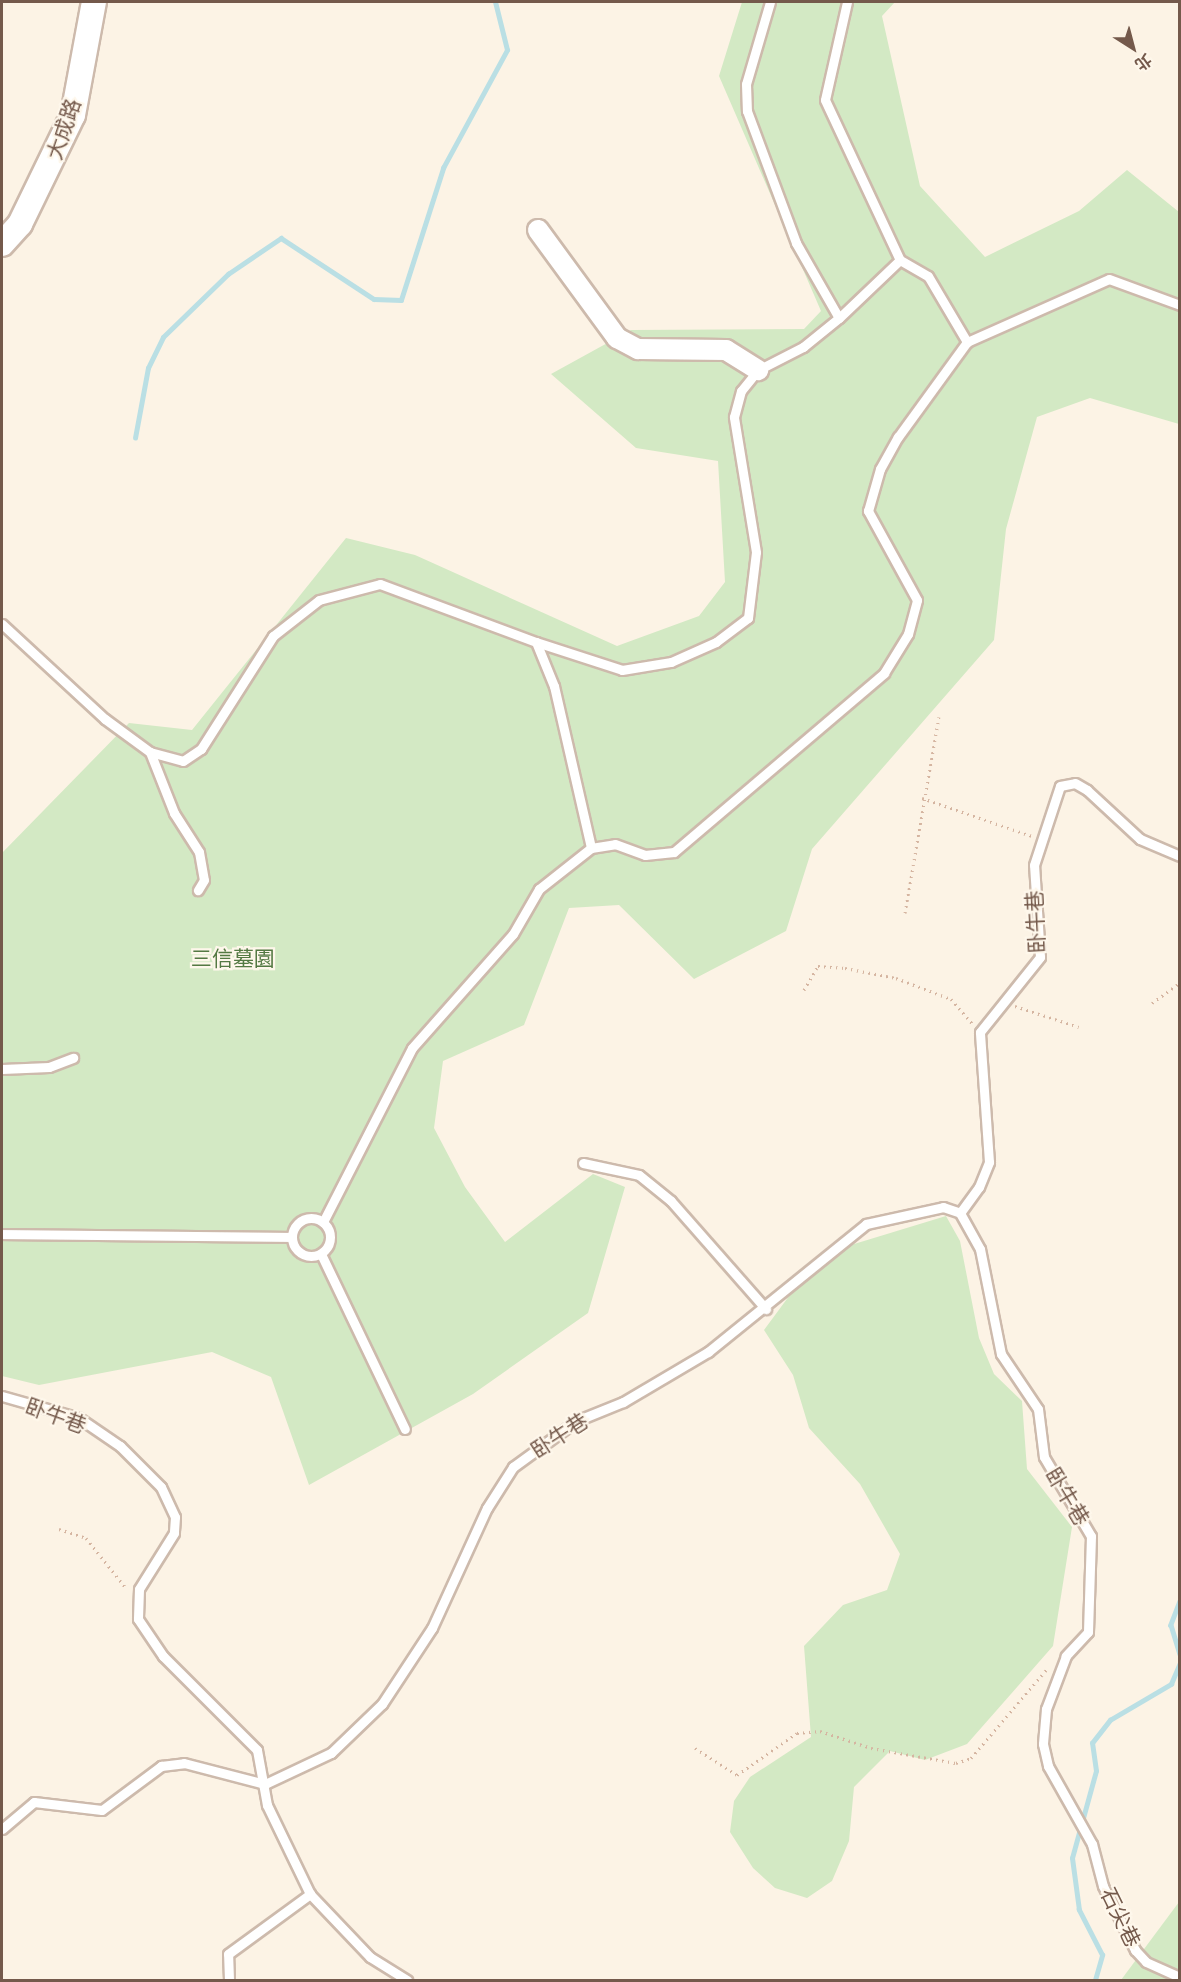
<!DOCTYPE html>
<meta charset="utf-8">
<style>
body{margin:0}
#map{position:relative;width:1181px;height:1982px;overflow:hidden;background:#fcf3e5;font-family:"Titillium Web","Noto Sans TC",sans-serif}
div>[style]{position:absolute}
.green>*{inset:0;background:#d3e9c4}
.stream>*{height:4.5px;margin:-2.25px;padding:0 2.25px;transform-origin:2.25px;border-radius:2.25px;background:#badfe4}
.path>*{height:3px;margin-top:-1.5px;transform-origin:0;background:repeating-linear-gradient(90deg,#d5b5a1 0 1.5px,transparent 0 6px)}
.roads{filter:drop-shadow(2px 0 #cdbaac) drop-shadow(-2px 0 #cdbaac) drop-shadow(0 2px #cdbaac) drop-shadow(0 -2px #cdbaac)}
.service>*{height:9px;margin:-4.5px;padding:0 4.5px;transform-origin:4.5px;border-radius:4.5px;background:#fff}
.service>.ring{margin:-4.5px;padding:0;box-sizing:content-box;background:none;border:9px solid #fff;border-radius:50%}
.minor>*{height:20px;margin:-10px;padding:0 10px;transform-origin:10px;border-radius:10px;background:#fff}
.tertiary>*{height:24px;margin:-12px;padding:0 12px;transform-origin:12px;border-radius:12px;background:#fff}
span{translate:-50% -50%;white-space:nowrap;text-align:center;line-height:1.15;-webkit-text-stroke:4.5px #fef7eb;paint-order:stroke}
.street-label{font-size:21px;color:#74594b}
.park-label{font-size:21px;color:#547943}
.frame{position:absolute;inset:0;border:3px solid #74594b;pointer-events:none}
.north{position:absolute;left:1103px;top:18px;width:60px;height:60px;-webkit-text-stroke:4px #fef7eb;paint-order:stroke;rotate:144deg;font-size:16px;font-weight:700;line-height:24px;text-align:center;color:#74594b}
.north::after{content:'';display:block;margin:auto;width:21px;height:27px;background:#74594b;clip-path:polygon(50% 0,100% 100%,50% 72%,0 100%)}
</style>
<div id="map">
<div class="green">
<div style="clip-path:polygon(742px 2px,895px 2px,882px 16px,920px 186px,985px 257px,1079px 211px,1127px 170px,1179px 212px,1179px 424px,1090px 398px,1037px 417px,1006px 529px,994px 640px,812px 849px,786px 931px,694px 979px,619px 905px,569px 908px,524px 1025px,443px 1061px,434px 1128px,465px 1187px,505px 1242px,593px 1174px,625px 1187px,588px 1313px,473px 1394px,309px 1485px,271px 1377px,212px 1352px,39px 1385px,2px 1376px,2px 853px,129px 723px,192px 730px,346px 538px,415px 555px,617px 646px,699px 616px,725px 582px,718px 461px,636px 448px,551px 374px,631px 330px,804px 329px,821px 311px,719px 76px)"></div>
<div style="clip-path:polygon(946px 1216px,960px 1241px,979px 1338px,994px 1374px,1022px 1401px,1027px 1469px,1072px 1527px,1053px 1646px,967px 1744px,925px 1760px,890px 1751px,854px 1787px,849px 1841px,832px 1881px,807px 1898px,775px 1888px,753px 1868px,730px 1832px,734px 1801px,750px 1777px,811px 1737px,804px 1646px,843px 1605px,887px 1590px,900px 1554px,860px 1484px,809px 1428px,793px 1375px,764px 1330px,795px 1288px,841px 1248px)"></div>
<div style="clip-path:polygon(1179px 1902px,1179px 1980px,1121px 1980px)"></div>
</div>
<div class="stream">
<div style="left:135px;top:438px;width:71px;rotate:-79.5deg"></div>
<div style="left:148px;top:368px;width:34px;rotate:-64deg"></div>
<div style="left:163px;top:337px;width:91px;rotate:-44.1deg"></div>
<div style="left:228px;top:274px;width:64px;rotate:-34.2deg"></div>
<div style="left:281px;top:238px;width:111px;rotate:33.3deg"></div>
<div style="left:374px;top:299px;width:27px;rotate:2deg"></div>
<div style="left:401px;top:300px;width:139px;rotate:-72.3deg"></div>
<div style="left:443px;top:168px;width:134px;rotate:-61.5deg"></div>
<div style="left:507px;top:50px;width:49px;rotate:-104deg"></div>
<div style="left:1180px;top:1601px;width:26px;rotate:111deg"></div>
<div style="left:1171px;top:1625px;width:30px;rotate:73deg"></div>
<div style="left:1095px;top:1980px;width:26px;rotate:-74deg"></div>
<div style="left:1102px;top:1955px;width:51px;rotate:-117.1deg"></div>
<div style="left:1079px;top:1910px;width:52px;rotate:-97.7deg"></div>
<div style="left:1072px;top:1858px;width:90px;rotate:-74.6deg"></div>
<div style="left:1096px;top:1771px;width:28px;rotate:-98deg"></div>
<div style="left:1092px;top:1743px;width:29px;rotate:-52deg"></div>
<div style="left:1110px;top:1720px;width:71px;rotate:-30.5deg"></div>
<div style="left:1171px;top:1684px;width:23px;rotate:-67deg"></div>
</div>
<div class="path">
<div style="left:922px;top:798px;width:116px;rotate:19.1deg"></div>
<div style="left:905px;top:913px;width:199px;rotate:-80.2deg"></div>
<div style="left:804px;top:990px;width:28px;rotate:-60deg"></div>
<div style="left:818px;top:966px;width:27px;rotate:4deg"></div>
<div style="left:845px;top:968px;width:52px;rotate:11.1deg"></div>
<div style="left:896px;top:978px;width:59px;rotate:20.9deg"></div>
<div style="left:951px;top:999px;width:33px;rotate:49deg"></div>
<div style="left:1152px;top:1003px;width:34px;rotate:-36deg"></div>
<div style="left:1015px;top:1006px;width:67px;rotate:18.2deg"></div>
<div style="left:59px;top:1529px;width:28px;rotate:18deg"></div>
<div style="left:86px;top:1538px;width:64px;rotate:51.3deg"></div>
<div style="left:695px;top:1748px;width:50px;rotate:32.7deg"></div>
<div style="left:737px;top:1775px;width:73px;rotate:-35deg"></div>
<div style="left:797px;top:1733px;width:23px;rotate:-5deg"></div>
<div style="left:820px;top:1731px;width:54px;rotate:18.4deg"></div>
<div style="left:871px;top:1748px;width:86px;rotate:10deg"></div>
<div style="left:956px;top:1763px;width:16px;rotate:-18deg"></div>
<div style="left:971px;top:1758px;width:118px;rotate:-49.5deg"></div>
</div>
<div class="roads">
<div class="service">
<div style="left:770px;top:2px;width:85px;rotate:106.3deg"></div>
<div style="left:746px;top:84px;width:27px;rotate:88deg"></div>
<div style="left:747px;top:111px;width:141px;rotate:69.6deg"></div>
<div style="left:796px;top:243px;width:86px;rotate:60.2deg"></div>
<div style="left:847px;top:2px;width:100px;rotate:102.7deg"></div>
<div style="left:825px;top:100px;width:177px;rotate:64.9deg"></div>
<div style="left:2px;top:624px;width:140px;rotate:42.7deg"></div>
<div style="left:105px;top:719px;width:56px;rotate:36.3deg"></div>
<div style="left:150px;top:752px;width:66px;rotate:68.5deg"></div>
<div style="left:174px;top:813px;width:46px;rotate:57.3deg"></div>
<div style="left:199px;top:852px;width:28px;rotate:80deg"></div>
<div style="left:204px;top:880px;width:12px;rotate:121deg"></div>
<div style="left:536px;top:642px;width:90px;rotate:18deg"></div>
<div style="left:622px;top:670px;width:50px;rotate:-9.3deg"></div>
<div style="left:671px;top:662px;width:49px;rotate:-24deg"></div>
<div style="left:716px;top:642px;width:40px;rotate:-37deg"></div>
<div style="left:748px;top:618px;width:66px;rotate:-83.1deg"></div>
<div style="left:756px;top:552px;width:137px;rotate:-99.3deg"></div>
<div style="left:734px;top:417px;width:27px;rotate:-75deg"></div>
<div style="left:741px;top:391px;width:27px;rotate:-51deg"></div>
<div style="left:758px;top:370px;width:51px;rotate:-27.1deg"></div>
<div style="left:803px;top:347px;width:46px;rotate:-38.9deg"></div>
<div style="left:839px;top:318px;width:84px;rotate:-43.6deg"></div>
<div style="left:900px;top:260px;width:32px;rotate:30deg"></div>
<div style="left:928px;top:276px;width:77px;rotate:59.4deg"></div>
<div style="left:150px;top:752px;width:34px;rotate:15deg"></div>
<div style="left:183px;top:761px;width:22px;rotate:-34deg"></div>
<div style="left:201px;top:749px;width:134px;rotate:-57.5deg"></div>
<div style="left:273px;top:636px;width:58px;rotate:-38deg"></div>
<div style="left:319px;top:600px;width:63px;rotate:-14.7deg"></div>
<div style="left:380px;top:584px;width:166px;rotate:20.4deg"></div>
<div style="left:536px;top:642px;width:48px;rotate:67.8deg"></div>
<div style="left:554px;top:686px;width:166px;rotate:77.1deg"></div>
<div style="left:2px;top:1069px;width:47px;rotate:-2.4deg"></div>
<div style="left:49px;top:1067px;width:26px;rotate:-21deg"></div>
<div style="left:583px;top:1163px;width:57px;rotate:12.1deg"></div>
<div style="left:639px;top:1175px;width:41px;rotate:39.1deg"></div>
<div style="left:671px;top:1201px;width:144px;rotate:48.7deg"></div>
<div style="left:960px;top:1213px;width:32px;rotate:-54deg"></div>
<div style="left:979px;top:1187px;width:27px;rotate:-68deg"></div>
<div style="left:989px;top:1162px;width:130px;rotate:-94deg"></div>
<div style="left:980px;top:1032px;width:96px;rotate:-51.3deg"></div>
<div style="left:1040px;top:957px;width:92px;rotate:-93.7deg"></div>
<div style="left:1034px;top:865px;width:83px;rotate:-71.8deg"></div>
<div style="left:1060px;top:786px;width:15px;rotate:-11deg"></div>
<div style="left:1075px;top:783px;width:14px;rotate:30deg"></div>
<div style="left:1087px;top:790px;width:72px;rotate:42.8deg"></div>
<div style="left:1140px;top:839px;width:43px;rotate:23deg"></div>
<div class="ring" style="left:292px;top:1218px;width:29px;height:29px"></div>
<div style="left:323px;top:1222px;width:195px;rotate:-62.9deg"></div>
<div style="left:412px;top:1048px;width:152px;rotate:-48.5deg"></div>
<div style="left:513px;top:934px;width:52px;rotate:-60deg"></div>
<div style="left:539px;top:889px;width:66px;rotate:-38.3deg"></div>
<div style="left:591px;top:848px;width:24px;rotate:-9deg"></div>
<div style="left:615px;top:844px;width:32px;rotate:20deg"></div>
<div style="left:645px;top:855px;width:29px;rotate:-6deg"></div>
<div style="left:674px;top:852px;width:276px;rotate:-40.4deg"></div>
<div style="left:884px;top:673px;width:46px;rotate:-58.4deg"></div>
<div style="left:908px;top:634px;width:35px;rotate:-75deg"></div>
<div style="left:917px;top:600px;width:102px;rotate:-118.8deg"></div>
<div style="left:868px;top:511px;width:44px;rotate:-74.1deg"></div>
<div style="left:880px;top:469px;width:37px;rotate:-61deg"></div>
<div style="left:898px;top:437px;width:117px;rotate:-54deg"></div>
<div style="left:967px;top:342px;width:155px;rotate:-23.9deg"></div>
<div style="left:1109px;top:279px;width:76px;rotate:20.1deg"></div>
<div style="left:2px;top:1234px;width:289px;rotate:0.6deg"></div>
<div style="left:321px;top:1254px;width:194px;rotate:64.4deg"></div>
<div style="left:2px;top:1396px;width:80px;rotate:15.9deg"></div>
<div style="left:79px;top:1418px;width:50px;rotate:34.3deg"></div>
<div style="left:120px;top:1446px;width:58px;rotate:45deg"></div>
<div style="left:161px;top:1487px;width:33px;rotate:65deg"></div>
<div style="left:175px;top:1517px;width:16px;rotate:94deg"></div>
<div style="left:174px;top:1533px;width:66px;rotate:122deg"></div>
<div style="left:139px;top:1589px;width:30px;rotate:92deg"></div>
<div style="left:138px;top:1619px;width:45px;rotate:56deg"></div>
<div style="left:163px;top:1656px;width:133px;rotate:45deg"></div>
<div style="left:257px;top:1750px;width:56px;rotate:79.7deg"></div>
<div style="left:267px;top:1805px;width:99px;rotate:64.2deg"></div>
<div style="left:310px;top:1894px;width:87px;rotate:46.4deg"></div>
<div style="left:370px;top:1957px;width:44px;rotate:31.9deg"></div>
<div style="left:2px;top:1829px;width:42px;rotate:-40.2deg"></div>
<div style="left:34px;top:1802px;width:68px;rotate:6.7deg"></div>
<div style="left:102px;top:1810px;width:74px;rotate:-36.7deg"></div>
<div style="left:161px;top:1766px;width:23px;rotate:-7deg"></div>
<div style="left:184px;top:1763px;width:84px;rotate:14.5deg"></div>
<div style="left:265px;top:1784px;width:73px;rotate:-25.2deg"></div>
<div style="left:331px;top:1753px;width:71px;rotate:-43.9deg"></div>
<div style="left:382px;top:1704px;width:91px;rotate:-56.7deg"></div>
<div style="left:432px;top:1628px;width:132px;rotate:-65.4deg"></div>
<div style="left:487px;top:1508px;width:49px;rotate:-57.6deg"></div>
<div style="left:513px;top:1467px;width:78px;rotate:-36.1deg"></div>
<div style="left:576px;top:1421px;width:51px;rotate:-22deg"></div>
<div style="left:623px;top:1402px;width:99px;rotate:-30.5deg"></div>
<div style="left:708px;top:1352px;width:203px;rotate:-39deg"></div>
<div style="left:866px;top:1224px;width:79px;rotate:-12.4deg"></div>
<div style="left:943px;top:1207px;width:18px;rotate:19deg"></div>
<div style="left:960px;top:1213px;width:41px;rotate:60.9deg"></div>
<div style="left:980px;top:1249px;width:107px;rotate:78.7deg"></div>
<div style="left:1001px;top:1354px;width:66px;rotate:56.1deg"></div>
<div style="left:1038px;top:1409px;width:48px;rotate:82.9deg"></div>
<div style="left:1044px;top:1457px;width:92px;rotate:59.3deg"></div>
<div style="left:1091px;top:1536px;width:96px;rotate:91.8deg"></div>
<div style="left:1088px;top:1632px;width:33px;rotate:133deg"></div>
<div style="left:1066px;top:1656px;width:57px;rotate:110.7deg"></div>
<div style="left:1046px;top:1709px;width:35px;rotate:95deg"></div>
<div style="left:1043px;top:1744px;width:23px;rotate:77deg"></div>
<div style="left:1048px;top:1766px;width:90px;rotate:60.6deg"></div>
<div style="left:1092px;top:1844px;width:43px;rotate:75.3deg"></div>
<div style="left:1103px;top:1886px;width:72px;rotate:63.4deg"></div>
<div style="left:1135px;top:1950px;width:16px;rotate:47deg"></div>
<div style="left:1146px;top:1962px;width:37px;rotate:24deg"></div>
<div style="left:229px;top:1980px;width:26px;rotate:-92deg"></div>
<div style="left:228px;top:1954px;width:102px;rotate:-36.2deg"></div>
</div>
<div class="minor">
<div style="left:538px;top:230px;width:134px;rotate:53.8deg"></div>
<div style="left:617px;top:338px;width:24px;rotate:28deg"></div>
<div style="left:638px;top:349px;width:88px;rotate:0.7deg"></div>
<div style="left:726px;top:350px;width:38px;rotate:32deg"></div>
</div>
<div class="tertiary">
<div style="left:2px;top:244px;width:27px;rotate:-48deg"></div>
<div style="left:20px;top:224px;width:121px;rotate:-64.1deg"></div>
<div style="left:73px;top:115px;width:115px;rotate:-79.5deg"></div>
</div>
</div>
<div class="street-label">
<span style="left:63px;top:129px;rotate:-71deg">大成路</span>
<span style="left:1035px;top:922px;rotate:-93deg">卧牛巷</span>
<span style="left:56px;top:1415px;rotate:20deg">卧牛巷</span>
<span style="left:559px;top:1435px;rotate:-33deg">卧牛巷</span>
<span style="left:1068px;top:1496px;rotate:59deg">卧牛巷</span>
<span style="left:1121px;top:1917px;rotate:64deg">石尖巷</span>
</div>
<div class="park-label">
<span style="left:233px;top:958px">三信墓園</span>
</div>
<div class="frame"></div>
<div class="north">北</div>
</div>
